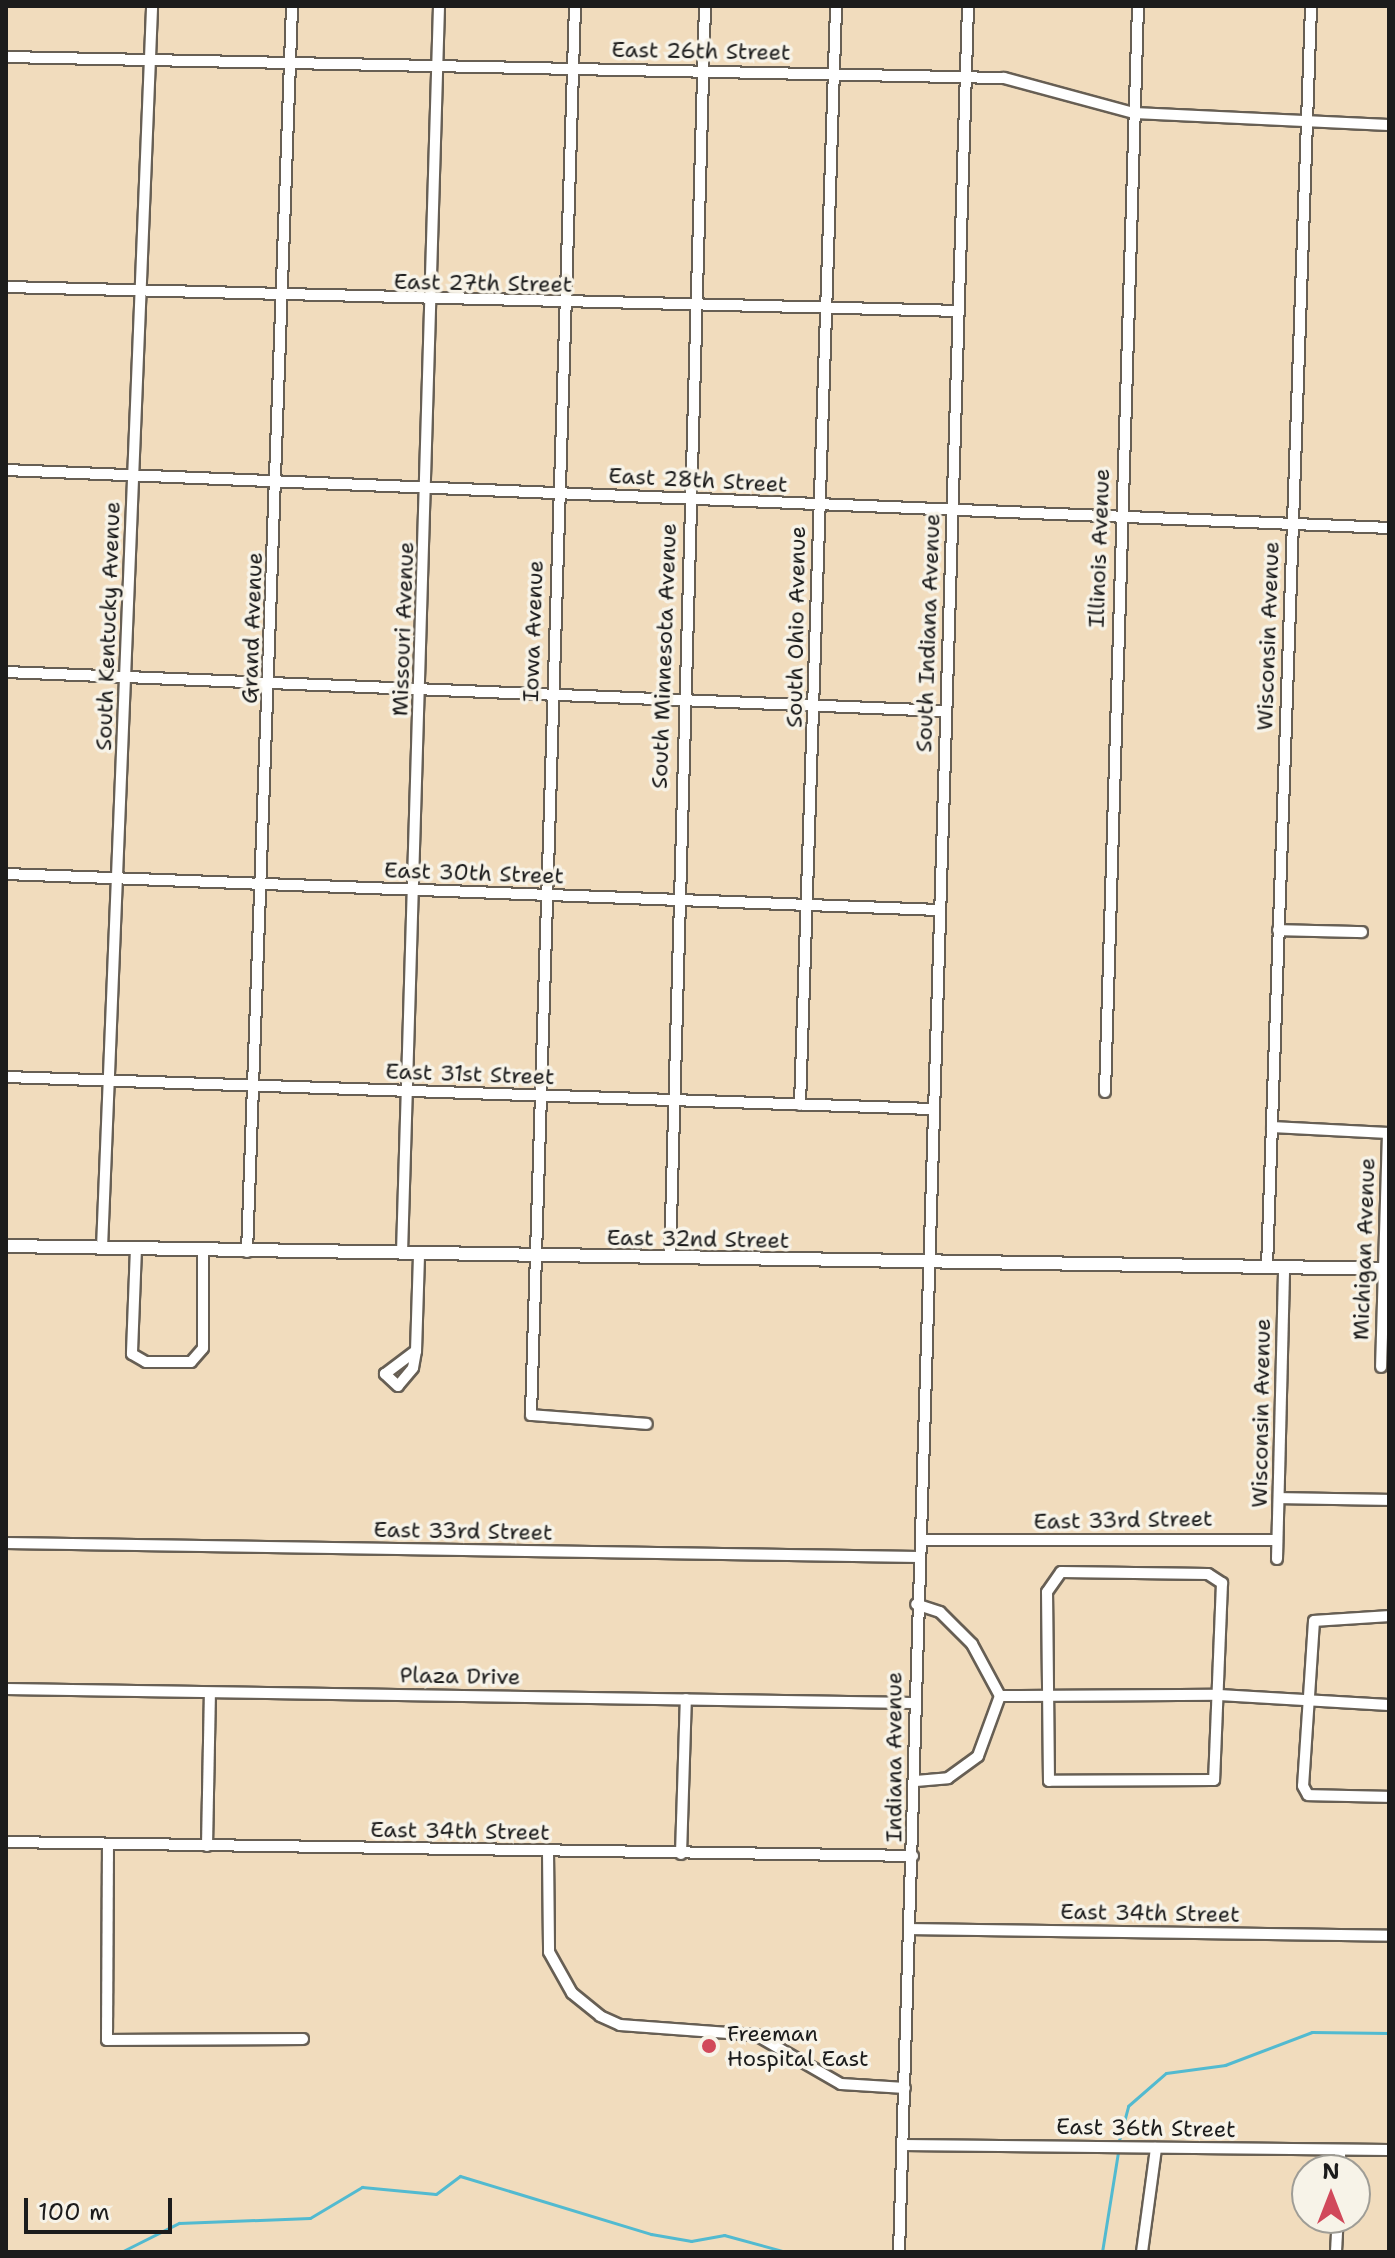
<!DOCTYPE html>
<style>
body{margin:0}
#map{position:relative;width:1395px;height:2258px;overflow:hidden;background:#f1dcbd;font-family:"Shantell Sans",sans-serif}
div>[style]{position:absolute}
.stream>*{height:3px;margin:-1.5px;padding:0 1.5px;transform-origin:1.5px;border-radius:1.5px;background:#52bad0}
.roads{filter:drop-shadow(2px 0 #675f54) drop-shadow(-2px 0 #675f54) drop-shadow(0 2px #675f54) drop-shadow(0 -2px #675f54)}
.minor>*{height:10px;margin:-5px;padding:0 5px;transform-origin:5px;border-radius:5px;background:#fff}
.major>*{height:12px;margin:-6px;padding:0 6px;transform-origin:6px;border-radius:6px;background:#fff}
.dots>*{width:22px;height:22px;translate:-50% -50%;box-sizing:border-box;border:4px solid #f7f3e8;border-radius:50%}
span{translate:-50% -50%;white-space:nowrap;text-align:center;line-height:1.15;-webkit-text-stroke:7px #f7f3e8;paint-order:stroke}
.street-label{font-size:22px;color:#1c1c1c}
.poi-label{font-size:22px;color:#1c1c1c}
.left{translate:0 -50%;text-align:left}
.frame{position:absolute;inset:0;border:8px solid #1c1c1c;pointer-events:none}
.north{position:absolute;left:1291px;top:2154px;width:80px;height:80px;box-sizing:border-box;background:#f7f3e8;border:2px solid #9f9d96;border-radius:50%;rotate:0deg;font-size:22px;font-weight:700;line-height:32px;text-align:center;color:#1c1c1c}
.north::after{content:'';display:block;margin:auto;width:28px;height:36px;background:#d1495b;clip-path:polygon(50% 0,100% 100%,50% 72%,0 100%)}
.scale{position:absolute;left:24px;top:2198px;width:148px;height:36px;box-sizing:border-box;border:4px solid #1c1c1c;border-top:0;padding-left:10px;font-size:24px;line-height:28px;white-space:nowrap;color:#1c1c1c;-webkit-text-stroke:6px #f7f3e8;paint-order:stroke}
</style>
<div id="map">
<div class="stream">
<div style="left:1118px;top:2144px;width:39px;rotate:-75deg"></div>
<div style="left:1128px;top:2106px;width:50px;rotate:-41deg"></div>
<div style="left:1166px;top:2073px;width:60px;rotate:-7.7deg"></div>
<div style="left:1225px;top:2065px;width:93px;rotate:-20.8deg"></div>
<div style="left:1312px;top:2032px;width:77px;rotate:0.7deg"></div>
<div style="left:121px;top:2252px;width:65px;rotate:-26.6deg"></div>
<div style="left:179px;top:2223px;width:131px;rotate:-2.2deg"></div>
<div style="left:310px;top:2218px;width:61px;rotate:-30.8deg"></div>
<div style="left:362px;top:2187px;width:74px;rotate:5.4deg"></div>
<div style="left:436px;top:2194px;width:30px;rotate:-37deg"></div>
<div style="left:460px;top:2176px;width:200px;rotate:16.9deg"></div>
<div style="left:651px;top:2234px;width:41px;rotate:9.9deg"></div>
<div style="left:691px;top:2241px;width:34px;rotate:-10deg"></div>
<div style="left:724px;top:2235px;width:64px;rotate:15.3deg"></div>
<div style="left:1102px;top:2252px;width:101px;rotate:-80.9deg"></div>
</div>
<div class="roads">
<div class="minor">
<div style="left:575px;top:6px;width:1410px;rotate:91.79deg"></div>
<div style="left:531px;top:1415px;width:116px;rotate:4.4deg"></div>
<div style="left:6px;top:57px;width:998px;rotate:1.21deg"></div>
<div style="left:1004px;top:78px;width:135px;rotate:15.1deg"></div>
<div style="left:1134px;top:113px;width:255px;rotate:2.7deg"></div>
<div style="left:6px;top:287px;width:953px;rotate:1.44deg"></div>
<div style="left:6px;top:470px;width:1384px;rotate:2.4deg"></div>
<div style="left:6px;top:672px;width:941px;rotate:2.38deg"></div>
<div style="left:6px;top:874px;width:935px;rotate:2.21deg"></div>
<div style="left:1278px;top:930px;width:84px;rotate:1.4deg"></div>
<div style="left:6px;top:1077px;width:928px;rotate:1.98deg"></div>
<div style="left:1105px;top:1092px;width:1087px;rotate:-88.26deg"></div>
<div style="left:800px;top:1105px;width:1100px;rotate:-88.12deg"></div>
<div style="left:1272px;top:1127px;width:116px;rotate:3deg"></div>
<div style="left:1388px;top:1133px;width:234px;rotate:91.7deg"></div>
<div style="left:102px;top:1248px;width:1243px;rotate:-87.69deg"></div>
<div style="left:136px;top:1248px;width:106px;rotate:92.2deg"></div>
<div style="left:132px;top:1354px;width:16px;rotate:30deg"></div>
<div style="left:146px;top:1362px;width:45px"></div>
<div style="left:191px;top:1362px;width:18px;rotate:-49deg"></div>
<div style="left:203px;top:1348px;width:98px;rotate:-90deg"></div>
<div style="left:247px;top:1252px;width:1247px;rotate:-87.93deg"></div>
<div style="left:402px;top:1253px;width:1248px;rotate:-88.3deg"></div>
<div style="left:670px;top:1258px;width:1252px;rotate:-88.4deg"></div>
<div style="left:1267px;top:1267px;width:1262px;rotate:-88deg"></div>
<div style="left:416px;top:1351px;width:17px;rotate:100deg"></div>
<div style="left:413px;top:1368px;width:23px;rotate:130deg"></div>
<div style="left:398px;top:1386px;width:18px;rotate:-137deg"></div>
<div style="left:385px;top:1374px;width:39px;rotate:-37deg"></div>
<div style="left:416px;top:1351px;width:97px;rotate:-88.2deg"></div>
<div style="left:1279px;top:1498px;width:110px;rotate:1deg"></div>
<div style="left:921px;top:1540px;width:356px"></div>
<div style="left:6px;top:1543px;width:913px;rotate:0.88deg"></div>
<div style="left:1277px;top:1559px;width:291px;rotate:-88.6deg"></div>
<div style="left:1061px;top:1572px;width:147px;rotate:0.8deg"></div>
<div style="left:1208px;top:1574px;width:17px;rotate:33deg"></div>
<div style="left:1222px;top:1583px;width:197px;rotate:92.3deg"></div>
<div style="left:1214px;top:1780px;width:165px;rotate:179.7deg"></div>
<div style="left:1049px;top:1781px;width:189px;rotate:-90.6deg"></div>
<div style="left:1047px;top:1592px;width:24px;rotate:-55deg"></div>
<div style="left:1389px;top:1616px;width:75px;rotate:176.2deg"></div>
<div style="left:1314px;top:1621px;width:165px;rotate:93.8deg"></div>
<div style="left:1303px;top:1786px;width:10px;rotate:61deg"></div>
<div style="left:1308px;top:1795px;width:81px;rotate:1.4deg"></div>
<div style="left:6px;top:1689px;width:907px;rotate:0.88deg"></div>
<div style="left:1000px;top:1696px;width:219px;rotate:-0.3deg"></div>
<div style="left:1219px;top:1695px;width:170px;rotate:3.4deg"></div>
<div style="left:916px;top:1781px;width:32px;rotate:-5deg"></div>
<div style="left:948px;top:1778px;width:37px;rotate:-36deg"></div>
<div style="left:978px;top:1756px;width:64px;rotate:-69.9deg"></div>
<div style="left:1000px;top:1696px;width:59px;rotate:-118.3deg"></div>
<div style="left:972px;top:1644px;width:45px;rotate:-135deg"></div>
<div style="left:940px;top:1612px;width:25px;rotate:-162deg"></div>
<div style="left:6px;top:1842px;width:907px;rotate:0.88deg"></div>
<div style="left:108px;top:1844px;width:196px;rotate:90.3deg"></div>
<div style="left:107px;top:2040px;width:196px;rotate:-0.3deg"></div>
<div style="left:207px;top:1846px;width:153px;rotate:-88.9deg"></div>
<div style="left:548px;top:1852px;width:100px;rotate:89.4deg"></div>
<div style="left:549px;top:1952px;width:47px;rotate:60.7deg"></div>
<div style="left:572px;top:1993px;width:36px;rotate:39deg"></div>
<div style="left:600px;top:2016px;width:22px;rotate:24deg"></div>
<div style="left:620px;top:2025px;width:136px;rotate:4.2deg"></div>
<div style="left:756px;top:2035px;width:98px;rotate:30deg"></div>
<div style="left:841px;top:2084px;width:64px;rotate:3.6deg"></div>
<div style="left:681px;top:1854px;width:155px;rotate:-88.2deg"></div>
<div style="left:911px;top:1929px;width:478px;rotate:0.8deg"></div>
<div style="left:903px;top:2145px;width:486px;rotate:0.6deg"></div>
<div style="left:1340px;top:2170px;width:20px;rotate:-90deg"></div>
<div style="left:899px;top:2252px;width:2247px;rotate:-88.24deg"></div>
<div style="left:1142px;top:2252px;width:105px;rotate:-82.3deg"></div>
<div style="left:1336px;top:2252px;width:34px;rotate:-87deg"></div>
</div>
<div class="major">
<div style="left:6px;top:1246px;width:1383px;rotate:0.95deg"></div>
</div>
</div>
<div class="dots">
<div style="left:709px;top:2046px;background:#d1495b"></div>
</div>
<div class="street-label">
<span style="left:701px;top:51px;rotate:1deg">East 26th Street</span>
<span style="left:483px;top:283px;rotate:1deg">East 27th Street</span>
<span style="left:698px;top:480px;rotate:3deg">East 28th Street</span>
<span style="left:1099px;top:548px;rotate:-88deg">Illinois Avenue</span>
<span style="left:108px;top:626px;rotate:-88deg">South Kentucky Avenue</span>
<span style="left:796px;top:627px;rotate:-89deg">South Ohio Avenue</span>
<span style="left:252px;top:628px;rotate:-88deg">Grand Avenue</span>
<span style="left:403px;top:629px;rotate:-88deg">Missouri Avenue</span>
<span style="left:533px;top:631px;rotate:-88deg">Iowa Avenue</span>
<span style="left:928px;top:633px;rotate:-88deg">South Indiana Avenue</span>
<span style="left:1268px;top:636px;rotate:-88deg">Wisconsin Avenue</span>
<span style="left:664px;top:656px;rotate:-88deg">South Minnesota Avenue</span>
<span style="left:474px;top:873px;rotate:2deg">East 30th Street</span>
<span style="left:470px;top:1074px;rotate:2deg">East 31st Street</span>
<span style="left:698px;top:1239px;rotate:1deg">East 32nd Street</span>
<span style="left:1364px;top:1249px;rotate:-88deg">Michigan Avenue</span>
<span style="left:1261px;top:1413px;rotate:-89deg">Wisconsin Avenue</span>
<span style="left:1123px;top:1520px;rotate:-1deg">East 33rd Street</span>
<span style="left:463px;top:1531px;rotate:1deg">East 33rd Street</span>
<span style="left:460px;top:1676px;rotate:1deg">Plaza Drive</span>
<span style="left:894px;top:1757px;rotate:-90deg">Indiana Avenue</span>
<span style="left:460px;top:1831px;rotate:1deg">East 34th Street</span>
<span style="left:1150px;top:1913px;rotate:1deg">East 34th Street</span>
<span style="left:1146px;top:2128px;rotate:1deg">East 36th Street</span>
</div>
<div class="poi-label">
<span class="left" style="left:727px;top:2046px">Freeman<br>Hospital East</span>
</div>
<div class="frame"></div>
<div class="north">N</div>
<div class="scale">100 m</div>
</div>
